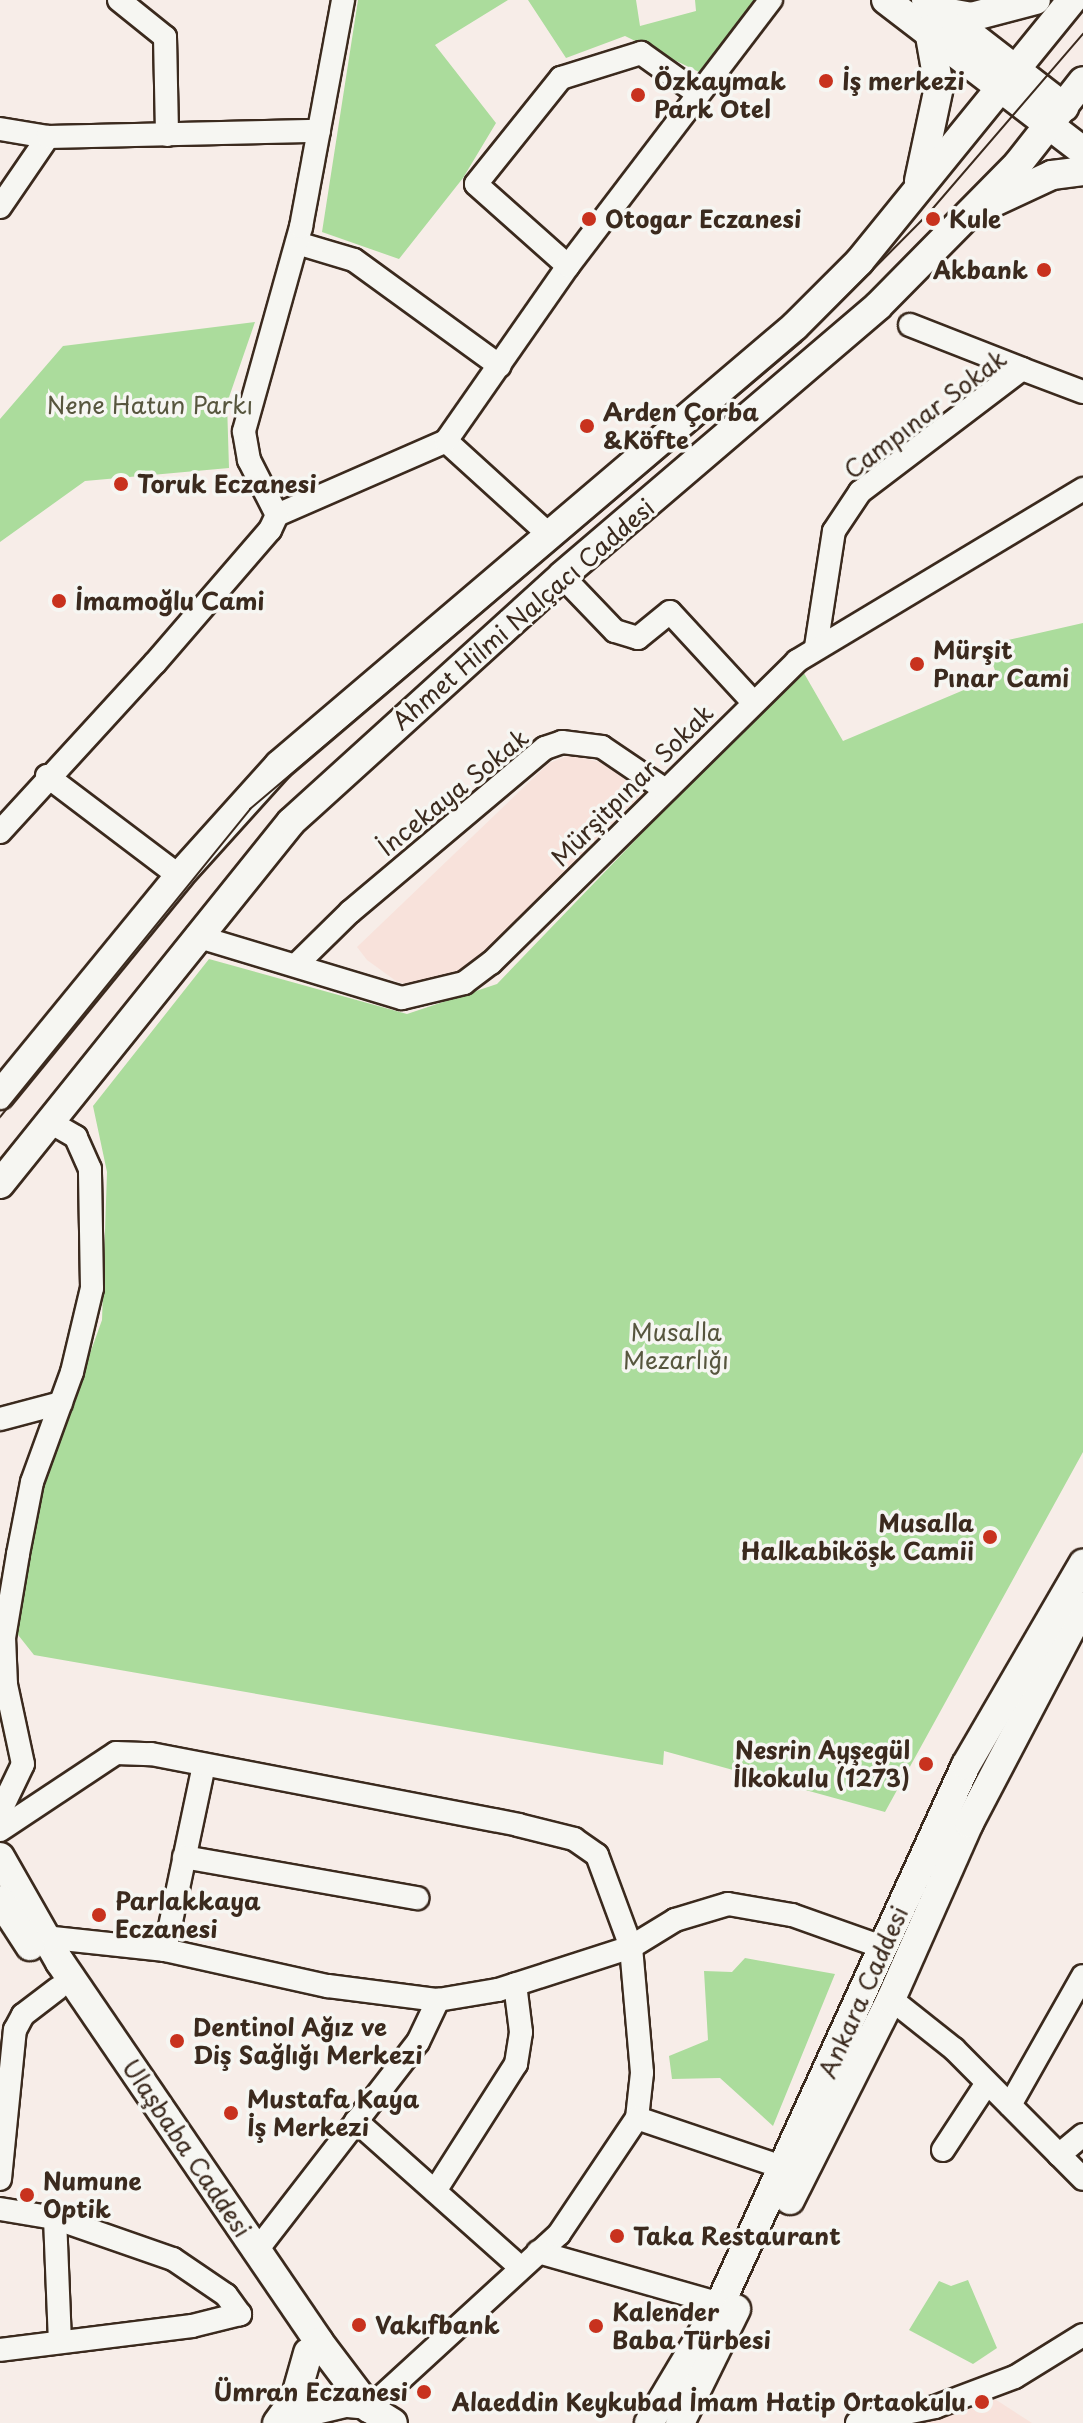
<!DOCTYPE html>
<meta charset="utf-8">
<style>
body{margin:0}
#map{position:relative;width:1083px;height:2423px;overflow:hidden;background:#f7ede8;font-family:"Playpen Sans",sans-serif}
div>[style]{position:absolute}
.built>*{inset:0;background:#f8e2db}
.green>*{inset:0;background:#abdc9c}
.roads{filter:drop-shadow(2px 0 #3b2a1e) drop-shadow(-2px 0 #3b2a1e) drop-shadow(0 2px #3b2a1e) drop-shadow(0 -2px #3b2a1e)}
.minor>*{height:22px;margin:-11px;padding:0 11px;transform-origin:11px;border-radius:11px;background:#f6f6f2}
.major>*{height:28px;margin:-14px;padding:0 14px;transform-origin:14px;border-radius:14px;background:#f6f6f2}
.tram>*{height:2px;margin:-1px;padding:0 1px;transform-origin:1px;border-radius:1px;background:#3b2a1e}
.dots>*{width:22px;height:22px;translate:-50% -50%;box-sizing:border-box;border:4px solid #f6f6f2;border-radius:50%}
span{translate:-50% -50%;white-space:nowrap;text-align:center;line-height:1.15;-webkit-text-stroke:7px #f6f6f2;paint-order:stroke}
.poi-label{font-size:24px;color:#3b2a1e;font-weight:700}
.left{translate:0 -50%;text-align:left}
.right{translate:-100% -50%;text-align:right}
.park-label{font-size:24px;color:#57563e}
.street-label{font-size:24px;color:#3b2a1e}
</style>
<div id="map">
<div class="built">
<div style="clip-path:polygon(570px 755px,600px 762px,649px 796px,454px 982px,423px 990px,396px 981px,367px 960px,357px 947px,549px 763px)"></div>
<div style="clip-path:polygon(984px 2392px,1032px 2423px,883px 2423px)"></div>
</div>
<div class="green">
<div style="clip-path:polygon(358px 0,508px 0,435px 45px,496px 123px,463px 178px,399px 259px,322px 232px)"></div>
<div style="clip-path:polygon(528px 0,636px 0,640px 26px,696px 11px,695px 0,758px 0,699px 72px,625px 36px,566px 58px)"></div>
<div style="clip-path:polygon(255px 322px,227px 403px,229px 468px,85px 481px,0 542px,0 419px,63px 346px)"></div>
<div style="clip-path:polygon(1083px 623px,1083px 1452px,885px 1812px,664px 1751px,663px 1765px,34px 1655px,11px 1626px,46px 1476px,102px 1320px,107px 1172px,93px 1106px,209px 959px,407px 1014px,497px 984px,801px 668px,843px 741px,997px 676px,986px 645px)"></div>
<div style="clip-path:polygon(745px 1958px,835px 1974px,773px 2126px,720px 2078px,672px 2079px,669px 2056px,708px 2040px,704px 1971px,732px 1972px)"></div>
<div style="clip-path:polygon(968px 2280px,997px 2348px,973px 2364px,909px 2330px,939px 2281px,951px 2286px)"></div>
</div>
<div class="roads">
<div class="minor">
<div style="left:119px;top:0;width:59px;rotate:38.8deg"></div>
<div style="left:165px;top:37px;width:98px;rotate:88.8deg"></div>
<div style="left:0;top:129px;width:49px;rotate:9.5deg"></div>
<div style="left:0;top:207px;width:85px;rotate:-55.6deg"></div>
<div style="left:48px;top:137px;width:271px;rotate:-1.3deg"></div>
<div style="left:297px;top:243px;width:59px;rotate:16.6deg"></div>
<div style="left:354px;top:260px;width:180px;rotate:36deg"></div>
<div style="left:568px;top:266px;width:123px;rotate:-138.3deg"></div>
<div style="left:476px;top:184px;width:136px;rotate:-51.3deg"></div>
<div style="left:561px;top:78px;width:84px;rotate:-17.4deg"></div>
<div style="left:641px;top:53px;width:69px;rotate:35.5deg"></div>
<div style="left:910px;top:325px;width:120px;rotate:21.4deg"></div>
<div style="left:446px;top:441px;width:137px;rotate:42.3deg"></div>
<div style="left:277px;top:515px;width:184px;rotate:-23.6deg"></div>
<div style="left:446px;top:441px;width:213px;rotate:-55.1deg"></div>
<div style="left:568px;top:266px;width:335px;rotate:-52.7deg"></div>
<div style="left:562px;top:576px;width:76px;rotate:46.1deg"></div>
<div style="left:615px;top:631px;width:24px;rotate:17deg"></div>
<div style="left:638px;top:638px;width:41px;rotate:-39.1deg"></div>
<div style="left:670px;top:612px;width:121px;rotate:47.3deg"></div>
<div style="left:816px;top:647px;width:117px;rotate:-81.2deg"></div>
<div style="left:834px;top:531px;width:47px;rotate:-56.3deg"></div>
<div style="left:860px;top:492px;width:203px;rotate:-37.2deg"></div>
<div style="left:1022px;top:369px;width:65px;rotate:20.7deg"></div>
<div style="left:47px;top:776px;width:166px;rotate:37.1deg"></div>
<div style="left:0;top:832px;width:229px;rotate:-47.5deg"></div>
<div style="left:155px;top:663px;width:176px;rotate:-49.2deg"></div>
<div style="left:270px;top:530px;width:17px;rotate:-65deg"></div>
<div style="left:277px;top:515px;width:62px;rotate:-117deg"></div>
<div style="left:249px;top:460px;width:29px;rotate:-100deg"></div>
<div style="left:244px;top:431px;width:212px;rotate:-74.4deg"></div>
<div style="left:301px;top:227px;width:231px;rotate:-79.5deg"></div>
<div style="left:196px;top:936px;width:215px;rotate:16.8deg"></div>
<div style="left:402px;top:998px;width:64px;rotate:-13.6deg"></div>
<div style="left:464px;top:983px;width:34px;rotate:-37deg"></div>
<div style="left:491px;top:963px;width:430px;rotate:-44.6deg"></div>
<div style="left:797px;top:661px;width:334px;rotate:-31deg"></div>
<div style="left:296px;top:965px;width:76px;rotate:-44.5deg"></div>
<div style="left:350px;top:912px;width:255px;rotate:-40.1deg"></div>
<div style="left:545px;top:748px;width:18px;rotate:-19deg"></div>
<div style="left:562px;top:742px;width:40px;rotate:7.1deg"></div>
<div style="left:602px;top:747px;width:75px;rotate:34.1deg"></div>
<div style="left:0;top:1419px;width:63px;rotate:-14.7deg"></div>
<div style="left:204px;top:1765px;width:189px;rotate:101.9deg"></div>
<div style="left:165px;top:1950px;width:167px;rotate:12.5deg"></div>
<div style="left:328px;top:1986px;width:111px;rotate:7.3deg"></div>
<div style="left:438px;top:2000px;width:61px;rotate:-9.5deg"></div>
<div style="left:498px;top:1990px;width:140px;rotate:-17.9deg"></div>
<div style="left:631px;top:1947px;width:52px;rotate:-31.5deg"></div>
<div style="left:675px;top:1920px;width:55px;rotate:-16.8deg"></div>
<div style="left:728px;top:1904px;width:65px;rotate:9.8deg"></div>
<div style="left:792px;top:1915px;width:96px;rotate:19.6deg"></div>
<div style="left:0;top:1812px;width:53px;rotate:-64.4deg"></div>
<div style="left:23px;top:1764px;width:81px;rotate:-102.1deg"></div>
<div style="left:6px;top:1685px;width:47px;rotate:-92.4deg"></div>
<div style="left:4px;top:1638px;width:85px;rotate:-80.5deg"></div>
<div style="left:18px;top:1554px;width:73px;rotate:-79deg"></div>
<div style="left:32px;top:1482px;width:117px;rotate:-70deg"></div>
<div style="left:72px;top:1372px;width:86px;rotate:-76.6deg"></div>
<div style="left:92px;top:1288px;width:119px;rotate:-91deg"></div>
<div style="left:90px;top:1169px;width:35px;rotate:-114deg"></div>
<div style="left:76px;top:1137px;width:24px;rotate:-150deg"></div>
<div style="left:55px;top:1125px;width:10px;rotate:-84deg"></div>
<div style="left:0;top:1830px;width:139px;rotate:-33.6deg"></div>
<div style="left:116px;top:1753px;width:35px;rotate:2deg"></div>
<div style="left:151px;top:1754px;width:374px;rotate:10.9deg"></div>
<div style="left:518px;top:1825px;width:58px;rotate:14deg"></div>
<div style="left:574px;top:1839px;width:28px;rotate:35deg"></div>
<div style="left:597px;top:1855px;width:98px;rotate:69.7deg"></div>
<div style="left:631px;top:1947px;width:126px;rotate:85deg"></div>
<div style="left:642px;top:2073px;width:45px;rotate:96.3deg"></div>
<div style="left:637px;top:2118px;width:140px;rotate:123.9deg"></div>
<div style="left:559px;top:2234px;width:258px;rotate:137.5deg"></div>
<div style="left:369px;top:2408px;width:24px;rotate:-175deg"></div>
<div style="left:345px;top:2406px;width:73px;rotate:166.5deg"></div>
<div style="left:184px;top:1857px;width:237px;rotate:10deg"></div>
<div style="left:44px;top:1937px;width:122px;rotate:6.1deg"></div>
<div style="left:891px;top:1999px;width:80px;rotate:38.4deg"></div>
<div style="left:954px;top:2049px;width:183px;rotate:45.2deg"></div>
<div style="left:1010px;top:2105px;width:148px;rotate:-60.5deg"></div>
<div style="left:637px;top:2118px;width:156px;rotate:18.7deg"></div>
<div style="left:356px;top:2121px;width:220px;rotate:41.7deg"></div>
<div style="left:943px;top:2150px;width:80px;rotate:-56.7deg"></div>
<div style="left:1059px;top:2155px;width:31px;rotate:-40deg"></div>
<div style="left:0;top:2179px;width:150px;rotate:-84.3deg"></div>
<div style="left:15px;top:2030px;width:17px;rotate:-62deg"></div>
<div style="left:23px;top:2015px;width:43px;rotate:-37.4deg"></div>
<div style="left:435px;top:2191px;width:151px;rotate:-57.5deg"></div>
<div style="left:516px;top:2064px;width:32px;rotate:-81deg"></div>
<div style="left:521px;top:2032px;width:48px;rotate:-97.1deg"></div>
<div style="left:0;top:2209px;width:56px;rotate:9.3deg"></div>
<div style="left:55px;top:2218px;width:125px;rotate:19.2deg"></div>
<div style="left:173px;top:2259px;width:64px;rotate:34.2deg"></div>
<div style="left:226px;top:2295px;width:24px;rotate:54deg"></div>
<div style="left:240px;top:2314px;width:49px;rotate:166deg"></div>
<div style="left:192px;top:2326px;width:193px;rotate:172.9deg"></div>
<div style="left:55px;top:2218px;width:124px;rotate:87.7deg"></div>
<div style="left:257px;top:2250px;width:263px;rotate:-52.3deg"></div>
<div style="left:418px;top:2042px;width:47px;rotate:-64.5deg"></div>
<div style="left:538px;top:2252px;width:189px;rotate:15.9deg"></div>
<div style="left:857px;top:2423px;width:80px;rotate:-11.6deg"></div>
<div style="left:935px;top:2407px;width:85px;rotate:-20.6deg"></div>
<div style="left:1015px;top:2377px;width:80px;rotate:-31.7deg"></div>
</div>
<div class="major">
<div style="left:886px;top:0;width:248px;rotate:37.5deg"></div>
<div style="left:926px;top:0;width:175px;rotate:37.8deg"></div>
<div style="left:944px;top:12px;width:27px;rotate:10deg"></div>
<div style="left:971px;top:17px;width:67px;rotate:-14.7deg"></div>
<div style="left:919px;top:181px;width:96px;rotate:-78deg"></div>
<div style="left:939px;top:87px;width:58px;rotate:-100deg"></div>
<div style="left:994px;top:202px;width:64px;rotate:-25deg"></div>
<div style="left:1052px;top:175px;width:31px;rotate:-7deg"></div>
<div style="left:0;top:1095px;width:283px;rotate:-50.7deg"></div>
<div style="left:179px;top:876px;width:149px;rotate:-48deg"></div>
<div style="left:279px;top:765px;width:677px;rotate:-40.39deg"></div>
<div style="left:795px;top:326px;width:91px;rotate:-45deg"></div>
<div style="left:859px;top:262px;width:338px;rotate:-50.9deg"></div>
<div style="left:0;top:1184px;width:464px;rotate:-51.2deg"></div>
<div style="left:291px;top:822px;width:366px;rotate:-42.2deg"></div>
<div style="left:562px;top:576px;width:416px;rotate:-40.5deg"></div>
<div style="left:878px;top:306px;width:199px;rotate:-45.4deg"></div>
<div style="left:1018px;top:164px;width:105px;rotate:-51.9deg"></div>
<div style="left:0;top:1857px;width:121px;rotate:60.3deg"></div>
<div style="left:60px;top:1962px;width:460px;rotate:55.7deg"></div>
<div style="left:319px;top:2342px;width:83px;rotate:52.9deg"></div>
<div style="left:369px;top:2408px;width:28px;rotate:32deg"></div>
<div style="left:0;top:1900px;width:55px;rotate:56.9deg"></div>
<div style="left:790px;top:2200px;width:225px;rotate:-63.3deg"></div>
<div style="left:891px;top:1999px;width:193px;rotate:-66.1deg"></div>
<div style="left:969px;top:1823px;width:245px;rotate:-62.3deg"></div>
<div style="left:278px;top:2422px;width:29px;rotate:-54deg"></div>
<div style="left:295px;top:2399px;width:48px;rotate:-74.2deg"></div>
<div style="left:649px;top:2423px;width:139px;rotate:-59.2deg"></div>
<div style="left:720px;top:2304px;width:592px;rotate:-65.47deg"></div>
<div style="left:966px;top:1765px;width:233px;rotate:-59.8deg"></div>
<div style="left:680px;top:2423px;width:127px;rotate:-63.8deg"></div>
</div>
</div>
<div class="tram">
<div style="left:0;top:1117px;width:397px;rotate:-50.9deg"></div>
<div style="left:250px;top:809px;width:722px;rotate:-40.28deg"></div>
<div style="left:801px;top:342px;width:180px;rotate:-45.2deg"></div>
<div style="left:928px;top:214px;width:238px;rotate:-49.3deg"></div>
</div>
<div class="dots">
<div style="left:826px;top:81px;background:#c8321e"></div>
<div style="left:638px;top:95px;background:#c8321e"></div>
<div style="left:589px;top:219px;background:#c8321e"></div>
<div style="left:933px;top:219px;background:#c8321e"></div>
<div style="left:1044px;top:270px;background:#c8321e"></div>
<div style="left:587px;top:426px;background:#c8321e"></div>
<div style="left:121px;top:484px;background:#c8321e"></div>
<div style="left:59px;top:601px;background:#c8321e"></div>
<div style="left:917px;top:664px;background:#c8321e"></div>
<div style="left:990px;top:1537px;background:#c8321e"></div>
<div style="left:926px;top:1764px;background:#c8321e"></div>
<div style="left:99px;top:1915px;background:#c8321e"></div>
<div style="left:177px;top:2041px;background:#c8321e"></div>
<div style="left:231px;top:2113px;background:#c8321e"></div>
<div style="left:27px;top:2195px;background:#c8321e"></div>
<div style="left:617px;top:2236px;background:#c8321e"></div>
<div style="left:359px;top:2325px;background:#c8321e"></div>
<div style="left:596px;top:2326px;background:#c8321e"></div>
<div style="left:424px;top:2392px;background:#c8321e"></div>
<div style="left:982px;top:2402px;background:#c8321e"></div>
</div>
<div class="poi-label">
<span class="left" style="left:654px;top:95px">Özkaymak<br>Park Otel</span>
<span class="left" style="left:842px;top:81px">İş merkezi</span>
<span class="left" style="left:605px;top:219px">Otogar Eczanesi</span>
<span class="left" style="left:949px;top:219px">Kule</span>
<span class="right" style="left:1028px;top:270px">Akbank</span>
<span class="left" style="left:603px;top:426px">Arden Çorba<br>&amp;Köfte</span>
<span class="left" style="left:137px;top:484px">Toruk Eczanesi</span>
<span class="left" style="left:75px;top:601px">İmamoğlu Cami</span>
<span class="left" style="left:933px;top:664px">Mürşit<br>Pınar Cami</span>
<span class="right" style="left:974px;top:1537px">Musalla<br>Halkabiköşk Camii</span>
<span class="right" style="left:910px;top:1764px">Nesrin Ayşegül<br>İlkokulu (1273)</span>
<span class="left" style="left:115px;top:1915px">Parlakkaya<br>Eczanesi</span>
<span class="left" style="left:193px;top:2041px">Dentinol Ağız ve<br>Diş Sağlığı Merkezi</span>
<span class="left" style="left:247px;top:2113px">Mustafa Kaya<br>İş Merkezi</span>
<span class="left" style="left:43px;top:2195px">Numune<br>Optik</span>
<span class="left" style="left:633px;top:2236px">Taka Restaurant</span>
<span class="left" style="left:612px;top:2326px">Kalender<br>Baba Türbesi</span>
<span class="left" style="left:375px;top:2325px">Vakıfbank</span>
<span class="right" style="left:408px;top:2392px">Ümran Eczanesi</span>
<span class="right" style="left:966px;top:2402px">Alaeddin Keykubad İmam Hatip Ortaokulu</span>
</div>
<div class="park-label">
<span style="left:150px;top:405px">Nene Hatun Parkı</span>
<span style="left:676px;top:1346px">Musalla<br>Mezarlığı</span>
</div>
<div class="street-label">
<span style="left:925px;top:414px;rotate:-37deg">Campınar Sokak</span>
<span style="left:523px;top:614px;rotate:-41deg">Ahmet Hilmi Nalçacı Caddesi</span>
<span style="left:632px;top:785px;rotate:-45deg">Mürşitpınar Sokak</span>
<span style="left:453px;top:792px;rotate:-39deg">İncekaya Sokak</span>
<span style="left:863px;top:1992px;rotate:-66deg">Ankara Caddesi</span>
<span style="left:187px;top:2148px;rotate:56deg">Ulaşbaba Caddesi</span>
</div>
</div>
